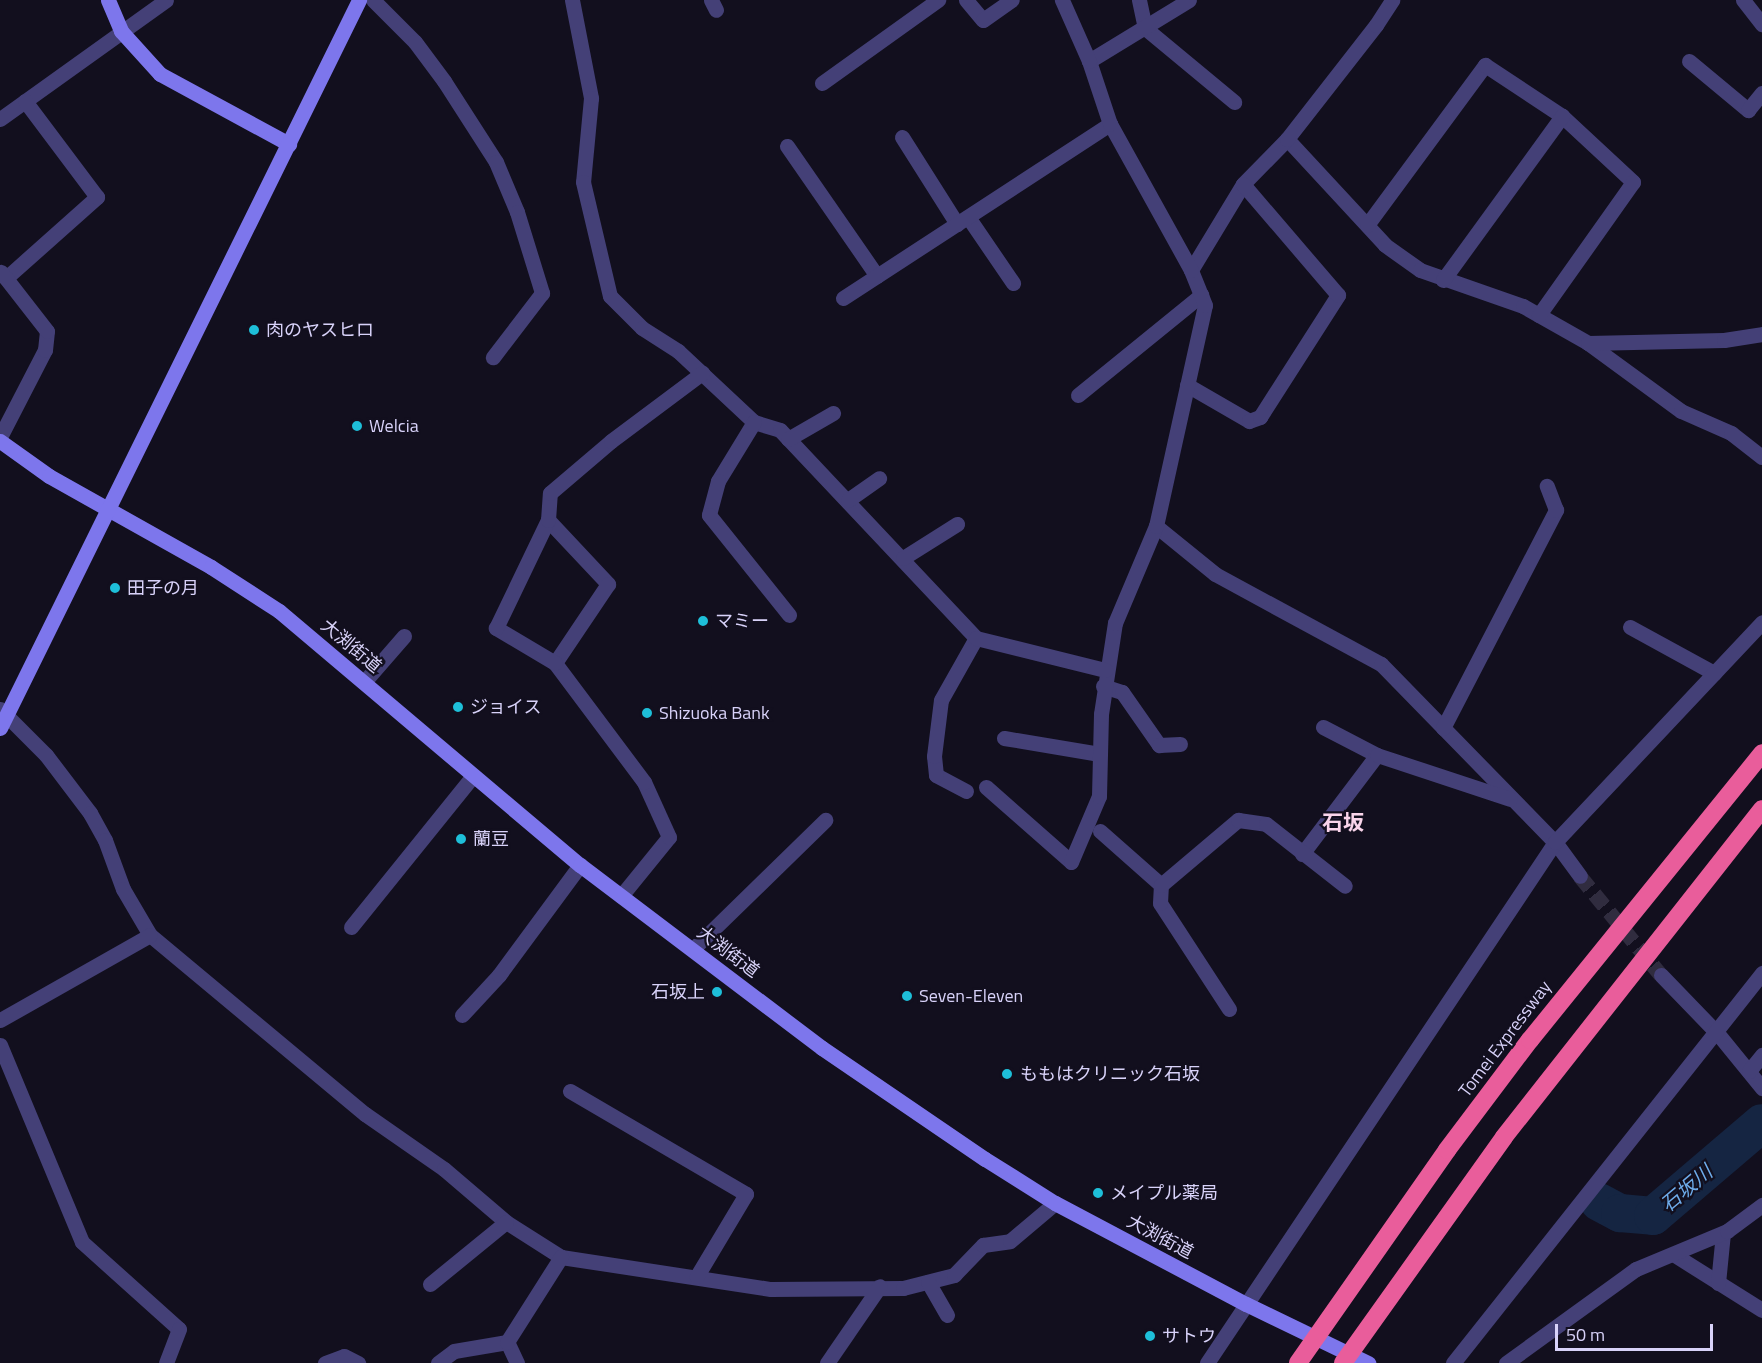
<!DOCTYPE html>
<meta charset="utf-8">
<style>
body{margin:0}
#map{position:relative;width:1762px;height:1363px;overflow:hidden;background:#120f1e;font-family:"Titillium Web","Noto Sans JP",sans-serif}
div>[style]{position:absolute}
.river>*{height:38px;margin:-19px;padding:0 19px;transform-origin:19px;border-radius:19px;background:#152542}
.street-tunnel>*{height:15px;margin-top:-7.5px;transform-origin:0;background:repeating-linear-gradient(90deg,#302c3f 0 15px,transparent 0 23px)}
.street>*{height:15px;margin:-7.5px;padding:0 7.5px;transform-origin:7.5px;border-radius:7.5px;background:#444077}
.secondary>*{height:15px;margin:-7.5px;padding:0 7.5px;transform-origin:7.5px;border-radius:7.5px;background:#7d76ec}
.highway>*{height:18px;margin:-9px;padding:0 9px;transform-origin:9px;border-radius:9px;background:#e95d9b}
.dots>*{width:16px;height:16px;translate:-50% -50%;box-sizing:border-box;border:3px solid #120f1e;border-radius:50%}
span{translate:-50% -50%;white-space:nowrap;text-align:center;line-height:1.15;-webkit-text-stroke:4.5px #120f1e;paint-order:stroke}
.poi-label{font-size:18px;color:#d8d2f9}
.left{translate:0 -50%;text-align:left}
.right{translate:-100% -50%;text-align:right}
.street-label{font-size:18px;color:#d8d2f9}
.water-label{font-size:20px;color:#6eaceb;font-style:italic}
.quarter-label{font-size:21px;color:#f9d4ea;font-weight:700}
.scale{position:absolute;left:1555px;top:1324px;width:158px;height:27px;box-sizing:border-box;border:3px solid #d8d2f9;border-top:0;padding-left:8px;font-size:18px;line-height:21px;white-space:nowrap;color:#d8d2f9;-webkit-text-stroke:4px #120f1e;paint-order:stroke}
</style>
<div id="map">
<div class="river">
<div style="left:1599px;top:1202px;width:24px;rotate:28deg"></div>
<div style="left:1620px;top:1213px;width:33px;rotate:5deg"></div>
<div style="left:1653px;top:1216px;width:143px;rotate:-40.5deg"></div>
</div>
<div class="street-tunnel">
<div style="left:1580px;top:876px;width:128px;rotate:50.7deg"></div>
</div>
<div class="street">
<div style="left:373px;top:0;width:59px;rotate:45deg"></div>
<div style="left:415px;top:42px;width:49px;rotate:53.4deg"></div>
<div style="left:444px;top:81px;width:96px;rotate:57.3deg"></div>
<div style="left:496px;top:162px;width:54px;rotate:67.2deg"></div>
<div style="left:517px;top:212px;width:85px;rotate:72.8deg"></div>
<div style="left:542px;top:293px;width:81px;rotate:127.4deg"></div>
<div style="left:572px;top:0;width:100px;rotate:79deg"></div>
<div style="left:591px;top:98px;width:84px;rotate:95.4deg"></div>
<div style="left:583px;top:182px;width:117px;rotate:76.7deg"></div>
<div style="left:610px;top:296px;width:45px;rotate:45deg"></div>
<div style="left:642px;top:328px;width:43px;rotate:32.6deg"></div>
<div style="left:678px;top:351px;width:104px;rotate:43.1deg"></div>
<div style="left:754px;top:422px;width:27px;rotate:17deg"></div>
<div style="left:780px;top:430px;width:286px;rotate:46.7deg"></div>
<div style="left:711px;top:0;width:11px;rotate:63deg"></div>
<div style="left:966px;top:0;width:26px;rotate:50deg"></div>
<div style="left:983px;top:20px;width:35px;rotate:-35deg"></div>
<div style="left:1139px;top:0;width:29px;rotate:78deg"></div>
<div style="left:1145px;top:28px;width:116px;rotate:39.7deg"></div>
<div style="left:1743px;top:0;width:31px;rotate:52deg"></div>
<div style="left:1089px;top:61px;width:117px;rotate:-31.4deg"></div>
<div style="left:1689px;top:61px;width:77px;rotate:39.7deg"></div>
<div style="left:1748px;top:110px;width:22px;rotate:-51deg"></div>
<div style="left:822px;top:83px;width:143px;rotate:-35.6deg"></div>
<div style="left:0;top:119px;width:204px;rotate:-35.6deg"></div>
<div style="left:902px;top:137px;width:103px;rotate:57.7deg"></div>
<div style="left:1287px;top:139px;width:144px;rotate:47.2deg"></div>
<div style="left:1385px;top:245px;width:43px;rotate:35.5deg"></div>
<div style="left:1420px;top:270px;width:109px;rotate:19.3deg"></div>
<div style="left:1523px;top:306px;width:75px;rotate:29.6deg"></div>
<div style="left:1588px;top:343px;width:115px;rotate:36.2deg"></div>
<div style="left:1681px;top:411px;width:55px;rotate:23.7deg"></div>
<div style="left:1731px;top:433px;width:39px;rotate:38deg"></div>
<div style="left:787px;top:146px;width:158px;rotate:55.3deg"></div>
<div style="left:968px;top:217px;width:80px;rotate:55.7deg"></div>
<div style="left:1367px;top:225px;width:199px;rotate:-53.6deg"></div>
<div style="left:1485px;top:65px;width:92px;rotate:33.5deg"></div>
<div style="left:1562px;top:116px;width:97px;rotate:42.9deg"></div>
<div style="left:1633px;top:182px;width:163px;rotate:125.3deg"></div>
<div style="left:1191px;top:270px;width:100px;rotate:-58.8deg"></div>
<div style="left:1243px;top:184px;width:63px;rotate:-45.6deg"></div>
<div style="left:1287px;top:139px;width:145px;rotate:-52deg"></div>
<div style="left:1376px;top:25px;width:30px;rotate:-57deg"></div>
<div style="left:6px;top:278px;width:122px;rotate:-41.7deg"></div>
<div style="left:97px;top:197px;width:120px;rotate:-126.9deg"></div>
<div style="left:1443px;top:280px;width:203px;rotate:-54deg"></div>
<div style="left:843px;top:298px;width:319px;rotate:-33.1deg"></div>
<div style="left:1588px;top:343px;width:136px;rotate:-1.3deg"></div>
<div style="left:1724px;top:340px;width:38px;rotate:-9deg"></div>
<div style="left:1187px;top:385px;width:72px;rotate:30.1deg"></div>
<div style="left:1249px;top:421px;width:12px;rotate:-20deg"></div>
<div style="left:1260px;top:417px;width:145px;rotate:-57.4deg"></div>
<div style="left:1338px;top:295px;width:146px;rotate:-130.6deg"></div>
<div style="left:1078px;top:395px;width:159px;rotate:-39.1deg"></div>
<div style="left:754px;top:422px;width:69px;rotate:121.4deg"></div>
<div style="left:718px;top:481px;width:35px;rotate:105deg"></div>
<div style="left:709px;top:515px;width:128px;rotate:51.3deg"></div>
<div style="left:0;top:437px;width:98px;rotate:-62.7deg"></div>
<div style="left:45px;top:350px;width:19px;rotate:-84deg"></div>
<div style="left:47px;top:331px;width:75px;rotate:-127.9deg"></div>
<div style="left:788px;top:439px;width:52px;rotate:-30deg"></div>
<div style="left:848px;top:500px;width:38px;rotate:-35deg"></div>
<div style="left:548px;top:520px;width:88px;rotate:46.8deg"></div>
<div style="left:608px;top:584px;width:95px;rotate:123.9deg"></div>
<div style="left:1156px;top:526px;width:76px;rotate:39.1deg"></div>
<div style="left:1215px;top:574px;width:189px;rotate:28.5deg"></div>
<div style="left:1381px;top:664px;width:249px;rotate:45.7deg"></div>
<div style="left:1555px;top:842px;width:42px;rotate:53.7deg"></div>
<div style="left:903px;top:558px;width:64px;rotate:-32.2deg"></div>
<div style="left:1630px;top:627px;width:96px;rotate:28.7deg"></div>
<div style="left:364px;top:682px;width:61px;rotate:-49deg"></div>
<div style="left:1103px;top:686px;width:20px;rotate:18deg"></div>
<div style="left:1122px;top:692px;width:65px;rotate:55.1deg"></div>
<div style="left:1159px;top:745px;width:21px;rotate:-3deg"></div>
<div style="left:0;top:709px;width:65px;rotate:45deg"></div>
<div style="left:46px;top:755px;width:73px;rotate:52.8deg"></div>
<div style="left:90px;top:813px;width:31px;rotate:61deg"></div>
<div style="left:105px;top:840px;width:52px;rotate:69.8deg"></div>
<div style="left:123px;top:889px;width:53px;rotate:59.6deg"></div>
<div style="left:150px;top:935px;width:280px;rotate:39.8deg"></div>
<div style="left:365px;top:1114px;width:96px;rotate:34.8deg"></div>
<div style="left:444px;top:1169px;width:82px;rotate:40.5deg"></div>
<div style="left:506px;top:1222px;width:65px;rotate:32.5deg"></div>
<div style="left:561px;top:1257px;width:212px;rotate:8.7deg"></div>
<div style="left:771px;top:1289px;width:132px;rotate:-0.4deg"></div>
<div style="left:903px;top:1288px;width:53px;rotate:-14.3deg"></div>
<div style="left:954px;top:1275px;width:42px;rotate:-46deg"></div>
<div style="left:983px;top:1245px;width:27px;rotate:-8deg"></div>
<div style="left:1010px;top:1241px;width:59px;rotate:-40.2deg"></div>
<div style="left:1323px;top:727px;width:61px;rotate:27.4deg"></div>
<div style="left:1443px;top:728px;width:246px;rotate:-62.6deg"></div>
<div style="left:1556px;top:510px;width:26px;rotate:-111deg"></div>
<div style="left:1004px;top:738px;width:97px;rotate:9.5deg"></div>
<div style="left:986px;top:787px;width:113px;rotate:41.4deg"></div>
<div style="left:1071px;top:862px;width:72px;rotate:-67deg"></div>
<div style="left:1099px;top:796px;width:82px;rotate:-88.6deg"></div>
<div style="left:1101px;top:714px;width:92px;rotate:-81.3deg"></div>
<div style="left:1115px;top:623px;width:105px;rotate:-67.1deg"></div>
<div style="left:1156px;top:526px;width:226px;rotate:-77.5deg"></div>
<div style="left:1205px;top:305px;width:38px;rotate:-112deg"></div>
<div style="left:1191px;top:270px;width:167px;rotate:-119deg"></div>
<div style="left:1110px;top:124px;width:66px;rotate:-108.4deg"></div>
<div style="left:1089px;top:61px;width:67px;rotate:-113.9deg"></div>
<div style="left:966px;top:791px;width:34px;rotate:-152deg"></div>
<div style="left:936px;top:775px;width:19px;rotate:-96deg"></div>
<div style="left:934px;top:756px;width:56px;rotate:-82.9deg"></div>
<div style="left:941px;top:700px;width:71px;rotate:-60.6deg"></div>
<div style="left:976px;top:638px;width:133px;rotate:13.9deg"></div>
<div style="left:1100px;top:831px;width:81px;rotate:41.5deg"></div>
<div style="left:1302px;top:854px;width:124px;rotate:-52.9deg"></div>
<div style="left:1377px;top:755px;width:140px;rotate:18.3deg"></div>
<div style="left:621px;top:896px;width:76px;rotate:-50.9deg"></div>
<div style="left:669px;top:837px;width:60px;rotate:-114.4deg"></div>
<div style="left:644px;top:782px;width:149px;rotate:-126.8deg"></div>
<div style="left:555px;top:663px;width:69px;rotate:-149.3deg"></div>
<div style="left:496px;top:628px;width:120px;rotate:-64.3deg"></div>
<div style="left:548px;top:520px;width:27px;rotate:-86deg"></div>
<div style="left:550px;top:493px;width:80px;rotate:-40.4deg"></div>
<div style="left:611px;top:441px;width:114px;rotate:-36.8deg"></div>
<div style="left:351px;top:927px;width:194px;rotate:-51.1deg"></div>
<div style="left:693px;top:949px;width:185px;rotate:-44.3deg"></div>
<div style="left:1661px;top:975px;width:82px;rotate:46deg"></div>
<div style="left:1718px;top:1034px;width:70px;rotate:50.8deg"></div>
<div style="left:1229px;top:1009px;width:126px;rotate:-123.1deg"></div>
<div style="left:1160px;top:903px;width:18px;rotate:-87deg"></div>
<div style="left:1161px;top:885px;width:101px;rotate:-40.2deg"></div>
<div style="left:1238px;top:820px;width:28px;rotate:8deg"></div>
<div style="left:1266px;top:824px;width:100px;rotate:38.1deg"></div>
<div style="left:462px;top:1015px;width:54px;rotate:-47.2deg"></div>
<div style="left:499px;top:975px;width:137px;rotate:-53.6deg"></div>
<div style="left:0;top:1020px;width:172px;rotate:-29.5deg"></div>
<div style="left:0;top:1045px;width:213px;rotate:67.4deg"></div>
<div style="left:82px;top:1242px;width:130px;rotate:41.9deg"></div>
<div style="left:179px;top:1329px;width:36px;rotate:111deg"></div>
<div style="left:1749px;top:1071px;width:21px;rotate:-51deg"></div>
<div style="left:570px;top:1091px;width:204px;rotate:30.3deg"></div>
<div style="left:746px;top:1194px;width:96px;rotate:120.9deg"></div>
<div style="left:1673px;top:1254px;width:105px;rotate:32.2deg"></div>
<div style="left:928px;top:1282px;width:38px;rotate:60deg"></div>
<div style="left:1718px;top:1283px;width:50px;rotate:-84.3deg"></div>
<div style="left:430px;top:1284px;width:98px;rotate:-39.2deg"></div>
<div style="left:325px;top:1363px;width:20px;rotate:-20deg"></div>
<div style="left:344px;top:1356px;width:16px;rotate:27deg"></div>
<div style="left:438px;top:1363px;width:20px;rotate:-37deg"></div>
<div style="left:454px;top:1351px;width:54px;rotate:-9.6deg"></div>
<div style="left:517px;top:1363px;width:23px;rotate:-115deg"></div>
<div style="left:507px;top:1342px;width:101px;rotate:-57.6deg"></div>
<div style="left:827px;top:1363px;width:93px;rotate:-55.5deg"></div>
<div style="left:1207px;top:1363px;width:627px;rotate:-56.26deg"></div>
<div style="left:1555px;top:842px;width:302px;rotate:-46.7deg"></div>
<div style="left:1453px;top:1363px;width:498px;rotate:-51.6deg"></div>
<div style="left:1506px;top:1363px;width:160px;rotate:-35.9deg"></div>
<div style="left:1636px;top:1269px;width:99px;rotate:-22.7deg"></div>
<div style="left:1727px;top:1231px;width:44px;rotate:-36.6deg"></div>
</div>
<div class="secondary">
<div style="left:108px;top:0;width:34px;rotate:67deg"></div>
<div style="left:121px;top:31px;width:58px;rotate:47.8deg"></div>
<div style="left:160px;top:74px;width:147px;rotate:28.5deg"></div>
<div style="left:0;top:441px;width:60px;rotate:35.5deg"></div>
<div style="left:49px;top:476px;width:186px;rotate:29.3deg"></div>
<div style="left:211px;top:567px;width:81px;rotate:32.9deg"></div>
<div style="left:279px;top:611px;width:394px;rotate:40.2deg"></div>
<div style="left:580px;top:865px;width:303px;rotate:37.1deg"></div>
<div style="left:822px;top:1048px;width:197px;rotate:34.3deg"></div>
<div style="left:985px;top:1159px;width:83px;rotate:32.2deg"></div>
<div style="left:1055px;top:1203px;width:216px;rotate:27.9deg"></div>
<div style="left:1246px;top:1304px;width:136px;rotate:25.8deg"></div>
<div style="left:0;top:728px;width:812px;rotate:-63.75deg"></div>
</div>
<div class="highway">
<div style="left:1298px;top:1363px;width:260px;rotate:-55deg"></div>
<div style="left:1447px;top:1150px;width:138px;rotate:-53deg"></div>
<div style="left:1530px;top:1040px;width:369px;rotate:-51deg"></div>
<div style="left:1343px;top:1363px;width:277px;rotate:-54.5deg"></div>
<div style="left:1504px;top:1137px;width:417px;rotate:-51.8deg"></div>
</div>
<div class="dots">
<div style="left:254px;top:330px;background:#1ebfd9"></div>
<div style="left:357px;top:426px;background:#1ebfd9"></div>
<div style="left:115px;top:588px;background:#1ebfd9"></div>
<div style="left:703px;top:621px;background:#1ebfd9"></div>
<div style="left:458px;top:707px;background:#1ebfd9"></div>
<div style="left:647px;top:713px;background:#1ebfd9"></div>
<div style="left:461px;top:839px;background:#1ebfd9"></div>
<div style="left:717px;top:992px;background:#1ebfd9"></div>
<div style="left:907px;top:996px;background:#1ebfd9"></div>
<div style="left:1007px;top:1074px;background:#1ebfd9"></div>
<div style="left:1098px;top:1193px;background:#1ebfd9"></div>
<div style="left:1150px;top:1336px;background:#1ebfd9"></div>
</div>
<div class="poi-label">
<span class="left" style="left:266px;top:330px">肉のヤスヒロ</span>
<span class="left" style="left:369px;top:426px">Welcia</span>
<span class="left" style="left:127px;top:588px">田子の月</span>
<span class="left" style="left:715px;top:621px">マミー</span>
<span class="left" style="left:470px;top:707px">ジョイス</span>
<span class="left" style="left:659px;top:713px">Shizuoka Bank</span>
<span class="left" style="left:473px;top:839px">蘭豆</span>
<span class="right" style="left:705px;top:992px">石坂上</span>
<span class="left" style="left:919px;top:996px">Seven-Eleven</span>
<span class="left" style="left:1020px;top:1074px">ももはクリニック石坂</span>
<span class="left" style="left:1110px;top:1193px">メイプル薬局</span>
<span class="left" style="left:1162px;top:1336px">サトウ</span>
</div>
<div class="street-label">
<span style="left:351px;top:646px;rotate:40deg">大渕街道</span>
<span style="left:728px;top:952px;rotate:37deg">大渕街道</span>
<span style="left:1505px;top:1039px;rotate:-53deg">Tomei Expressway</span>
<span style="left:1160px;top:1237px;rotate:28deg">大渕街道</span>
</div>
<div class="water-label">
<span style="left:1686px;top:1188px;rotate:-40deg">石坂川</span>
</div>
<div class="quarter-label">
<span style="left:1343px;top:822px">石坂</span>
</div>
<div class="scale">50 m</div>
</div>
